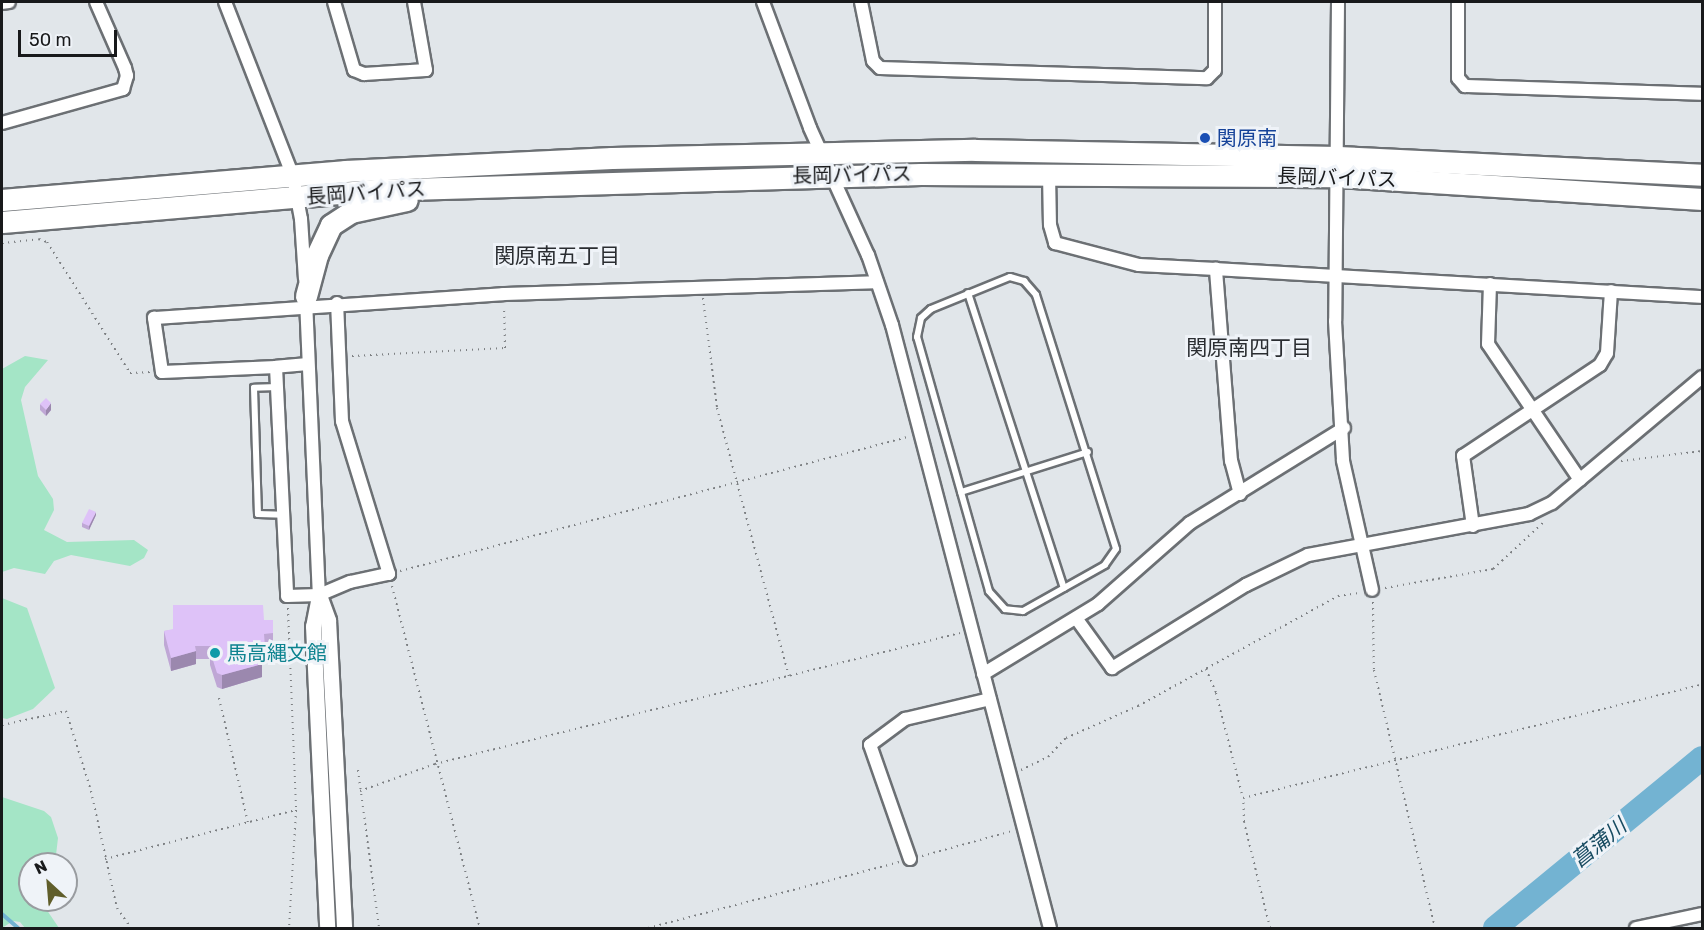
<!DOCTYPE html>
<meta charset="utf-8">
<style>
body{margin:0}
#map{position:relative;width:1704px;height:930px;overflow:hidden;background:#e1e6ea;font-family:Rubik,"Noto Sans JP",sans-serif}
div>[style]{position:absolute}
.green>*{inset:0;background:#a4e5c6}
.stream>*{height:4px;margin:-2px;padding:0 2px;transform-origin:2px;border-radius:2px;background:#73b3d2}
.river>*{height:24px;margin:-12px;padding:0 12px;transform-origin:12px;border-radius:12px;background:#73b3d2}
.path>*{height:2px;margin-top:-1px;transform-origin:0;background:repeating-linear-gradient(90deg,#7d8083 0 1.5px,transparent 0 6px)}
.roads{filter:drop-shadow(2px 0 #6c7074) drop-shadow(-2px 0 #6c7074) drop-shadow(0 2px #6c7074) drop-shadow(0 -2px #6c7074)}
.service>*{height:6px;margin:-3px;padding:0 3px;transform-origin:3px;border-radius:3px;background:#fff}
.minor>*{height:12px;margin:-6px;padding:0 6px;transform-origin:6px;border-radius:6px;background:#fff}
.tertiary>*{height:15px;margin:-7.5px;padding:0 7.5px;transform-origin:7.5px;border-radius:7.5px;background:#fff}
.trunk>*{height:21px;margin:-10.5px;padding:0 10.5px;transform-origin:10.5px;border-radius:10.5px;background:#fff}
.wall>*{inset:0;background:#bfa7d5}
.shaded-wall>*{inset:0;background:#9b88ae}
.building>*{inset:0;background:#dec2f8}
.dots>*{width:16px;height:16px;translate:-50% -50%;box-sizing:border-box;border:3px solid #eff3f8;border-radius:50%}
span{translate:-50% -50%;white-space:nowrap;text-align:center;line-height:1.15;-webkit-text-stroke:6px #eff3f8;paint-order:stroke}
.transit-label{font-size:20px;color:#164399}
.left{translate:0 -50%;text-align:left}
.street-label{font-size:20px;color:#18191b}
.culture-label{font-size:20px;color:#0d838f}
.neighbourhood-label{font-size:21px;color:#2a2d31}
.water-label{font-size:21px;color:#174b61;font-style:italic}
.frame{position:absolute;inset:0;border:3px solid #18191b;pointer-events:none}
.north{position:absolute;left:18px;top:852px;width:60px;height:60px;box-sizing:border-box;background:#eff3f8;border:2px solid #999ca0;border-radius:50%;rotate:334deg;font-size:16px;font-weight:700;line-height:24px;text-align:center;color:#18191b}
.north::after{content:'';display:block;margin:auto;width:21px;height:27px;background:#605e2b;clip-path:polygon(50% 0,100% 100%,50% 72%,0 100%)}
.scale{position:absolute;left:18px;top:30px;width:99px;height:27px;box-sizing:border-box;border:3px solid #18191b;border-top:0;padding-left:8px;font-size:18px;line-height:21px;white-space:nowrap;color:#18191b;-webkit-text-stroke:4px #eff3f8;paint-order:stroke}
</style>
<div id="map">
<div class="green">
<div style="clip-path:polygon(25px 356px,48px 360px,25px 387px,21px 400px,38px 476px,53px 499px,54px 510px,44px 530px,67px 542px,134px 540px,148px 550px,144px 558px,130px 566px,71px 555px,54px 561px,45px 574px,14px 568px,2px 572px,2px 369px)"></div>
<div style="clip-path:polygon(2px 598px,27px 608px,55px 688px,33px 709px,7px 719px,2px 718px)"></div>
<div style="clip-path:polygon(2px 797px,44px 811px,51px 817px,58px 838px,56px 855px,47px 864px,30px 864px,30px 900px,40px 900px,59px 928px,25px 928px,20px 922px,13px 921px,2px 928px)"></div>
</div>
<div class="stream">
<div style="left:2px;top:914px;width:21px;rotate:41deg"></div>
</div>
<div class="river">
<div style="left:1495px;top:928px;width:268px;rotate:-39.4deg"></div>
</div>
<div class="path">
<div style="left:2px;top:243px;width:37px;rotate:-6deg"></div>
<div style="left:39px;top:239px;width:9px;rotate:21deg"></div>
<div style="left:47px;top:242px;width:155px;rotate:57.6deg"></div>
<div style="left:130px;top:373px;width:20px;rotate:-3deg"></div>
<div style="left:703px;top:298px;width:111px;rotate:82.7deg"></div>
<div style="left:717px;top:408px;width:278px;rotate:75deg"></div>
<div style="left:352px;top:356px;width:153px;rotate:-3deg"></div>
<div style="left:505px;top:348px;width:42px;rotate:-91.4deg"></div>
<div style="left:1621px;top:461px;width:82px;rotate:-7deg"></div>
<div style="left:400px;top:571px;width:525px;rotate:-14.78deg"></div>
<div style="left:392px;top:586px;width:353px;rotate:75.6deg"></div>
<div style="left:1385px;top:588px;width:110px;rotate:-10deg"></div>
<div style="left:1493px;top:569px;width:71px;rotate:-42.7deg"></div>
<div style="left:1373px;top:602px;width:68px;rotate:89.2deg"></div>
<div style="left:1374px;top:670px;width:265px;rotate:76.7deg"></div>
<div style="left:288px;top:608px;width:202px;rotate:87.7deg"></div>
<div style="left:296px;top:810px;width:118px;rotate:93.4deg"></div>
<div style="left:1206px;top:669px;width:26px;rotate:67deg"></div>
<div style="left:1216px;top:693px;width:108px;rotate:75.6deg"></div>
<div style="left:219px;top:698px;width:128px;rotate:76.9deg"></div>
<div style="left:2px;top:725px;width:66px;rotate:-12.3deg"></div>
<div style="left:66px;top:711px;width:84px;rotate:72.6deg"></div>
<div style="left:91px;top:791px;width:120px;rotate:77.5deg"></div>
<div style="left:117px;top:908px;width:24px;rotate:55deg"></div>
<div style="left:358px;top:770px;width:159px;rotate:82.4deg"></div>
<div style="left:1021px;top:770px;width:30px;rotate:-26deg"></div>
<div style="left:1048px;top:757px;width:26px;rotate:-47deg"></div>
<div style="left:1066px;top:738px;width:79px;rotate:-24deg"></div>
<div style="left:1138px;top:706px;width:228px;rotate:-28.8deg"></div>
<div style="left:1338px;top:596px;width:21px;rotate:-8deg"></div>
<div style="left:360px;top:791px;width:80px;rotate:-19.8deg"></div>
<div style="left:435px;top:764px;width:541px;rotate:-14.01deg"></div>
<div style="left:922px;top:856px;width:93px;rotate:-15.5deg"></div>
<div style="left:105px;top:859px;width:197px;rotate:-14.4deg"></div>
<div style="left:648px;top:928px;width:260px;rotate:-14.7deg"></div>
<div style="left:1270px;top:928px;width:109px;rotate:-103.8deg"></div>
<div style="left:1244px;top:822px;width:24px;rotate:-92deg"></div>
<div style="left:1243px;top:798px;width:473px;rotate:-13.9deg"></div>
</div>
<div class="roads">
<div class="service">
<div style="left:1010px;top:277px;width:15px;rotate:16deg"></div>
<div style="left:1024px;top:281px;width:18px;rotate:49deg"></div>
<div style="left:1036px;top:295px;width:266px;rotate:72.5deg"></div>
<div style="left:1116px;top:549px;width:19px;rotate:125deg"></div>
<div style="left:1105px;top:565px;width:94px;rotate:150.7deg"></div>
<div style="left:1023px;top:611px;width:18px;rotate:-174deg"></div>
<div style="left:1005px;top:609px;width:24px;rotate:-132deg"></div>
<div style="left:989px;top:591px;width:264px;rotate:-105.8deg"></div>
<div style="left:917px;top:337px;width:19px;rotate:-78deg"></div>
<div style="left:921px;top:318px;width:13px;rotate:-42deg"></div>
<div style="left:931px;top:309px;width:85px;rotate:-22.1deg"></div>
<div style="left:968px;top:293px;width:310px;rotate:72deg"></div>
<div style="left:278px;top:387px;width:24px;rotate:178deg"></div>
<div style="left:254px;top:388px;width:126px;rotate:88.2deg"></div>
<div style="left:258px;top:514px;width:25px;rotate:2deg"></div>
<div style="left:961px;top:492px;width:133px;rotate:-17.5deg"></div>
</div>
<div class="minor">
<div style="left:225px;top:2px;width:187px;rotate:68.7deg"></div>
<div style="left:293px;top:176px;width:44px;rotate:79.5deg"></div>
<div style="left:301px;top:219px;width:60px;rotate:86.2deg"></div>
<div style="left:334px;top:2px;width:71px;rotate:73.6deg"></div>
<div style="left:354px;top:70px;width:11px;rotate:22deg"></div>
<div style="left:364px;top:74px;width:62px;rotate:-3.7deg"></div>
<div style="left:426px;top:70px;width:69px;rotate:-100deg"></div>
<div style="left:763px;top:2px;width:134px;rotate:69.5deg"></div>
<div style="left:810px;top:128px;width:140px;rotate:65.5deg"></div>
<div style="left:868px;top:255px;width:74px;rotate:71.1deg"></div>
<div style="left:892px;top:325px;width:623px;rotate:75.32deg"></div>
<div style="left:861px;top:2px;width:60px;rotate:78.5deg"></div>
<div style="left:873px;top:61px;width:10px;rotate:45deg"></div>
<div style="left:880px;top:68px;width:327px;rotate:1.8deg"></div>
<div style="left:1207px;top:78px;width:11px;rotate:-45deg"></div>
<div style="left:1215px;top:70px;width:68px;rotate:-90deg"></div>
<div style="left:1338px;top:2px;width:319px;rotate:90.5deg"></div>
<div style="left:1335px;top:321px;width:140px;rotate:86.7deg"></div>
<div style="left:1343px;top:461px;width:132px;rotate:77.3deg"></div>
<div style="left:1458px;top:2px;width:76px;rotate:90deg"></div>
<div style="left:1458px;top:78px;width:11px;rotate:49deg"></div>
<div style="left:1465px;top:86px;width:237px;rotate:1.9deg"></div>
<div style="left:2px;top:3px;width:7px;rotate:-8deg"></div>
<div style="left:2px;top:123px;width:126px;rotate:-15.7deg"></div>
<div style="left:123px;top:89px;width:14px;rotate:-73deg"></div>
<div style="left:127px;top:76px;width:8px;rotate:-104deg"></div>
<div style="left:125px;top:68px;width:72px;rotate:-113.7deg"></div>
<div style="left:1049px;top:174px;width:51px;rotate:88.9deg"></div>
<div style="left:1050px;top:225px;width:19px;rotate:74deg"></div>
<div style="left:1055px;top:243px;width:87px;rotate:14.7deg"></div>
<div style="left:1139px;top:265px;width:77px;rotate:3deg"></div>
<div style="left:1490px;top:284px;width:60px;rotate:91.9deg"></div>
<div style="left:1488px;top:344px;width:164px;rotate:55.9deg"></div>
<div style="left:306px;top:300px;width:295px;rotate:87.5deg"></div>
<div style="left:308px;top:364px;width:32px;rotate:175deg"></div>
<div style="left:276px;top:367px;width:229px;rotate:87.2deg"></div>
<div style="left:287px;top:596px;width:32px;rotate:-2deg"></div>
<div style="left:319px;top:595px;width:34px;rotate:-23deg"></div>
<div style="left:350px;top:582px;width:40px;rotate:-12deg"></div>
<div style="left:389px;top:574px;width:160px;rotate:-107.1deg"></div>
<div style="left:342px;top:421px;width:118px;rotate:-92.4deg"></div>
<div style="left:276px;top:367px;width:114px;rotate:177.5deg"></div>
<div style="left:162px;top:372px;width:55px;rotate:-98.4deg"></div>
<div style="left:154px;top:318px;width:350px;rotate:-3.9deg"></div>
<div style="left:503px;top:294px;width:374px;rotate:-1.8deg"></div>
<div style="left:1240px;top:494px;width:34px;rotate:-105deg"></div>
<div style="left:1231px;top:461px;width:193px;rotate:-94.5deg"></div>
<div style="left:1216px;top:269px;width:487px;rotate:3.3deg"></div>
<div style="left:1473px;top:526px;width:71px;rotate:-98.1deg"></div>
<div style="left:1463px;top:456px;width:164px;rotate:-33.6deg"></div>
<div style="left:1600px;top:365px;width:14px;rotate:-60deg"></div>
<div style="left:1607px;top:353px;width:62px;rotate:-86.3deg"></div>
<div style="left:1076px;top:618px;width:62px;rotate:54.2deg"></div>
<div style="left:1112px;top:668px;width:158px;rotate:-31.8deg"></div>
<div style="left:1246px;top:585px;width:69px;rotate:-25.8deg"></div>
<div style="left:1308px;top:555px;width:225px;rotate:-10.5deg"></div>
<div style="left:1529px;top:514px;width:25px;rotate:-26deg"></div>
<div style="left:1552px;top:503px;width:196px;rotate:-40deg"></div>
<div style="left:983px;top:674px;width:135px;rotate:-31.3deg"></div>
<div style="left:1098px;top:604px;width:123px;rotate:-41.4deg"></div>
<div style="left:1190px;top:523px;width:181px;rotate:-31.7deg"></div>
<div style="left:910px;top:859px;width:121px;rotate:-109.3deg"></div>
<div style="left:870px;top:745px;width:44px;rotate:-36.6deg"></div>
<div style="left:905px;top:719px;width:87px;rotate:-13.2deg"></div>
<div style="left:1636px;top:928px;width:67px;rotate:-12deg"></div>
</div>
<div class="tertiary">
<div style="left:319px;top:595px;width:27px;rotate:70deg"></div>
<div style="left:328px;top:620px;width:308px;rotate:87deg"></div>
<div style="left:319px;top:596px;width:31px;rotate:101deg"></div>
<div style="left:313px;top:626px;width:302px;rotate:87.3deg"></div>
</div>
<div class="trunk">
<div style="left:2px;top:200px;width:344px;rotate:-4.8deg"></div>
<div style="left:345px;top:171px;width:267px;rotate:-2.8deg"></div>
<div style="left:612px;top:158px;width:363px;rotate:-1.3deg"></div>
<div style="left:975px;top:150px;width:363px;rotate:1.1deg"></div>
<div style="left:1338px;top:157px;width:364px;rotate:2.8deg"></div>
<div style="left:2px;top:222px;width:374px;rotate:-4.9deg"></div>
<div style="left:375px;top:190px;width:546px;rotate:-1.68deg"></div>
<div style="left:921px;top:174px;width:416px;rotate:0.3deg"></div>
<div style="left:1337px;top:176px;width:366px;rotate:3.6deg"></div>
<div style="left:306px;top:296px;width:42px;rotate:-75deg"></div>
<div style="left:317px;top:255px;width:33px;rotate:-65deg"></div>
<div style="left:331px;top:225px;width:24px;rotate:-33deg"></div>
<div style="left:351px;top:212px;width:57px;rotate:-12.1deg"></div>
</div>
</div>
<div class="wall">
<div style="clip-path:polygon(40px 404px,51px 410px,46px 416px,40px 410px)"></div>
<div style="clip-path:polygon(96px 515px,89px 530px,82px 527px,82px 523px)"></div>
<div style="clip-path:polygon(264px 620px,273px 620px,273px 647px,265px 647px,265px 661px,261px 661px,262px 677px,222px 689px,217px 687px,210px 665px,210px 659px,196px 659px,196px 664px,171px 671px,164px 645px,164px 631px)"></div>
</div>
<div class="shaded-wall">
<div style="clip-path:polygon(51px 403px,51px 410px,46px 416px,46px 410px)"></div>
<div style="clip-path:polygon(96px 512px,96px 515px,89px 530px,89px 526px)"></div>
<div style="clip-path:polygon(196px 651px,196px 664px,171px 671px,171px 658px)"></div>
<div style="clip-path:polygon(262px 664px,262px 677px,222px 689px,222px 675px)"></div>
</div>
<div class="building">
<div style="clip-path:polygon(46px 398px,51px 403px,46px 410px,40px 404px)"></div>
<div style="clip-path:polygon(89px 509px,96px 512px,89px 526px,82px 523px)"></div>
<div style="clip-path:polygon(173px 605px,263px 605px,264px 620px,273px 620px,273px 633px,264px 634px,265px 647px,258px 647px,262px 664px,222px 675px,217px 673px,210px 651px,214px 646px,195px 646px,196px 651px,171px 658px,164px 631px,173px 629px)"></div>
</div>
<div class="dots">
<div style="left:1205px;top:138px;background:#1a4fb4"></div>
<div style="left:215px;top:653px;background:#0f9aa8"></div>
</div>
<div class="transit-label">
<span class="left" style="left:1217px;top:138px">関原南</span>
</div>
<div class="street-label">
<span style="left:852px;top:175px;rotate:-1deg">長岡バイパス</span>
<span style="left:1337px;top:178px;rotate:2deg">長岡バイパス</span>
<span style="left:366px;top:193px;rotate:-4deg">長岡バイパス</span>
</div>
<div class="culture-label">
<span class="left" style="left:227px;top:653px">馬高縄文館</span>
</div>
<div class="neighbourhood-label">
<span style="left:557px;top:256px">関原南五丁目</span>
<span style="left:1249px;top:348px">関原南四丁目</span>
</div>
<div class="water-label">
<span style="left:1599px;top:843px;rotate:-39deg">菖蒲川</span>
</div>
<div class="frame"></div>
<div class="north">N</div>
<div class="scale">50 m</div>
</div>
